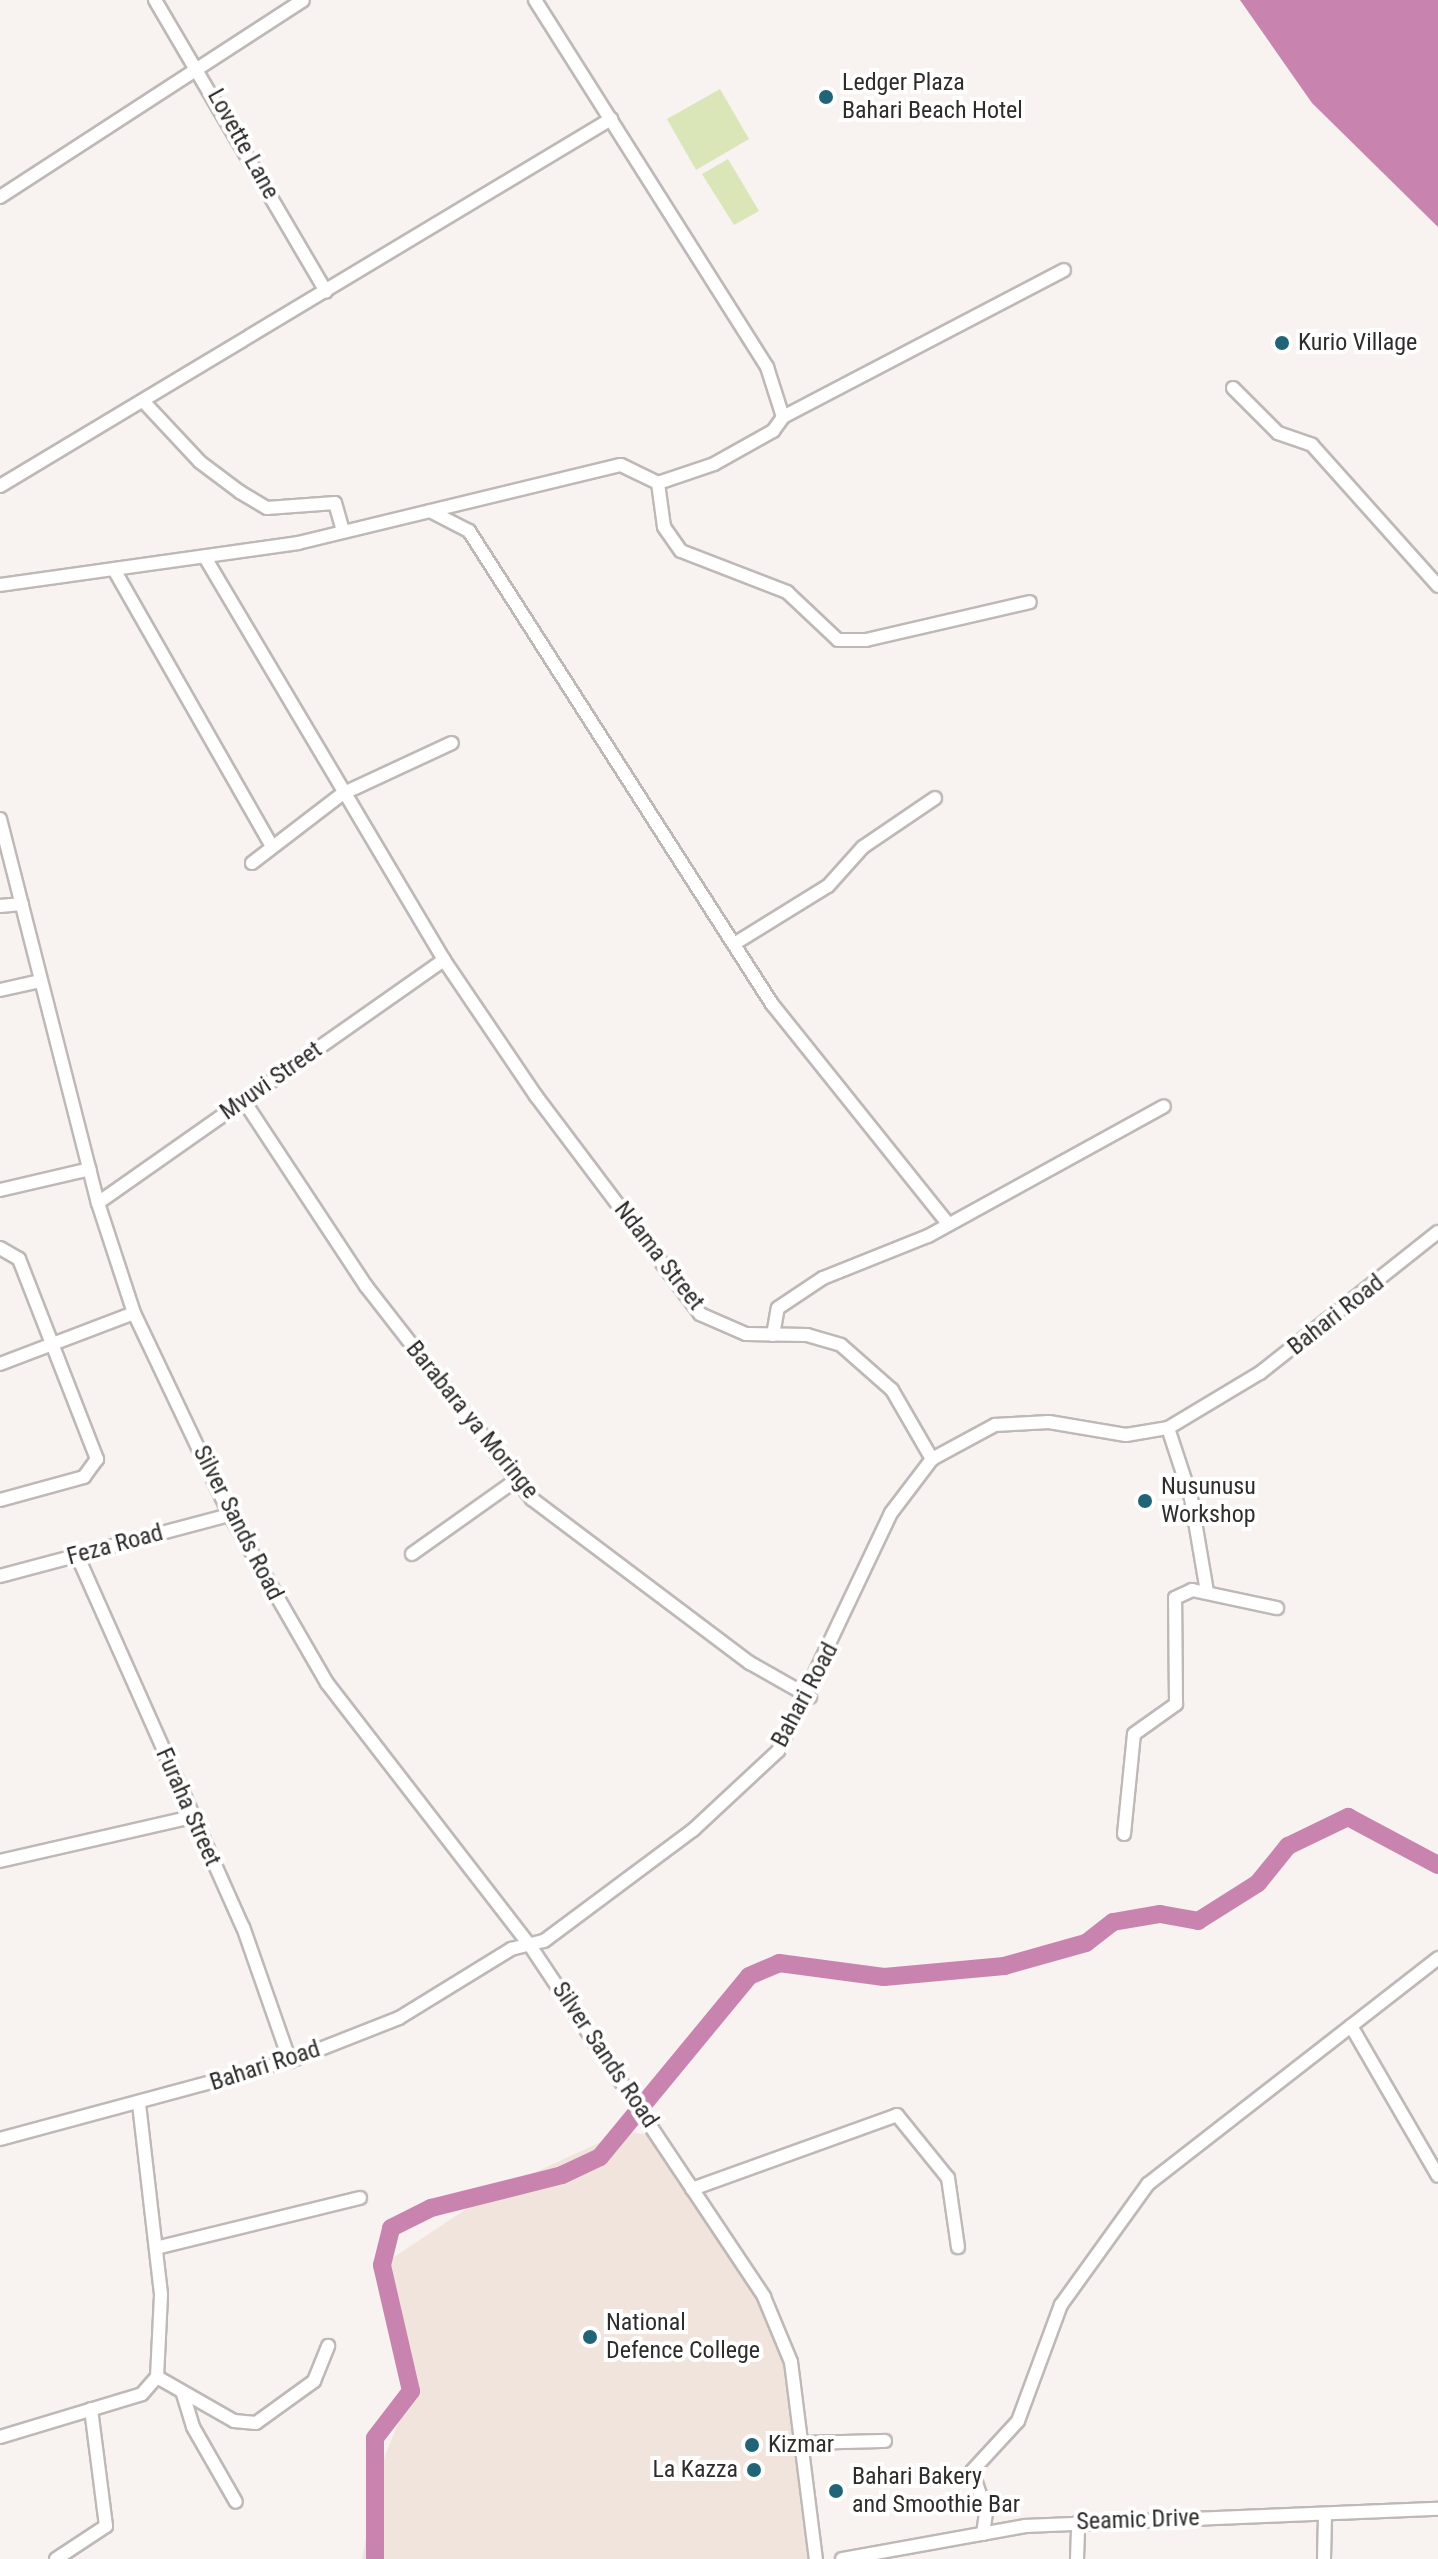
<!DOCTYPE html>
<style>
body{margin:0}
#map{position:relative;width:1438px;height:2559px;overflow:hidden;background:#f8f2f0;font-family:"Roboto Condensed",sans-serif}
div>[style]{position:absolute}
.built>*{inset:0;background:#f1e4dd}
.green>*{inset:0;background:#dbe6b8}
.water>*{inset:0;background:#c884ae}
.river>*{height:18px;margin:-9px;padding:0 9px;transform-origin:9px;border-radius:9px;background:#c884ae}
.roads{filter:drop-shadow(2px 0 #beb9b7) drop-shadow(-2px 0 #beb9b7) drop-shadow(0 2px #beb9b7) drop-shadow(0 -2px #beb9b7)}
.minor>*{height:12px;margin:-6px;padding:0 6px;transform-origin:6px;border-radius:6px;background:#fff}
.dots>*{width:22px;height:22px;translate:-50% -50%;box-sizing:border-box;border:4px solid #fff;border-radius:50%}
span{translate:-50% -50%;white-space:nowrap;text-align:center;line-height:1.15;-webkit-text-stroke:8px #fff;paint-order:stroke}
.poi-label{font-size:24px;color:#2f2d2c}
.left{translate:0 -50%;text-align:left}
.right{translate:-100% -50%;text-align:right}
.street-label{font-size:24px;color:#2f2d2c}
</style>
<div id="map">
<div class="built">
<div style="clip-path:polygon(625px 2131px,660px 2137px,764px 2297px,790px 2362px,816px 2559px,362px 2559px,379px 2471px,411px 2391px,382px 2265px,492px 2192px)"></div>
</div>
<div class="green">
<div style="clip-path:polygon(720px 89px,749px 139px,696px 170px,667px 119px)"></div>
<div style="clip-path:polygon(728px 159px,759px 211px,734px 225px,702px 174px)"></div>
</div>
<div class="water">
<div style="clip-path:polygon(1240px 0,1438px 0,1438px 227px,1312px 103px)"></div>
</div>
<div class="river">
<div style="left:375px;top:2559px;width:121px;rotate:-90deg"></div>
<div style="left:375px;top:2438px;width:59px;rotate:-52.5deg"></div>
<div style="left:411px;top:2391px;width:129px;rotate:-103deg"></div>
<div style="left:382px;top:2265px;width:38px;rotate:-76deg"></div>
<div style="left:391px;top:2228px;width:45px;rotate:-26.6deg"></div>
<div style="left:431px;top:2208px;width:135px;rotate:-14.1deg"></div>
<div style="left:562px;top:2175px;width:42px;rotate:-25.3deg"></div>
<div style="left:600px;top:2157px;width:234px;rotate:-50.5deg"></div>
<div style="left:749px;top:1976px;width:33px;rotate:-23deg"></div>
<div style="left:779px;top:1963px;width:106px;rotate:7.6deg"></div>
<div style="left:884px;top:1977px;width:121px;rotate:-5.2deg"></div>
<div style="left:1004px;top:1966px;width:85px;rotate:-15.7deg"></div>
<div style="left:1086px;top:1943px;width:34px;rotate:-38deg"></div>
<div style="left:1113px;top:1922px;width:48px;rotate:-9.7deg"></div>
<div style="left:1160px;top:1914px;width:39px;rotate:10deg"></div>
<div style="left:1198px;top:1921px;width:71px;rotate:-32.3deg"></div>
<div style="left:1258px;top:1883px;width:48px;rotate:-51deg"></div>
<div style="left:1288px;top:1846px;width:67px;rotate:-25.8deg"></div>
<div style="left:1348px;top:1817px;width:102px;rotate:28.1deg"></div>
</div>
<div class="roads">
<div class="minor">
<div style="left:155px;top:0;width:338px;rotate:59.6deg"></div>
<div style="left:535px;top:0;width:434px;rotate:57.7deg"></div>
<div style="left:767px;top:367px;width:52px;rotate:72.3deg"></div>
<div style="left:0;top:197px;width:361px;rotate:-33deg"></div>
<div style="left:1233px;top:388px;width:64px;rotate:45deg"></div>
<div style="left:1278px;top:433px;width:36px;rotate:19deg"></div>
<div style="left:1312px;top:445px;width:189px;rotate:48.2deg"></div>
<div style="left:143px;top:401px;width:83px;rotate:46.9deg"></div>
<div style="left:200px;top:462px;width:50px;rotate:36.9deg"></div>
<div style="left:240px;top:492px;width:31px;rotate:31deg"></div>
<div style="left:267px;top:508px;width:68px;rotate:-4.2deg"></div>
<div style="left:335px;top:503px;width:29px;rotate:74deg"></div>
<div style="left:658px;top:483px;width:59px;rotate:-18.7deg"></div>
<div style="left:714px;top:464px;width:68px;rotate:-29.2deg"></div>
<div style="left:773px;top:431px;width:17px;rotate:-54deg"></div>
<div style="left:783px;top:417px;width:317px;rotate:-27.6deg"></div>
<div style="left:0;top:486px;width:713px;rotate:-30.99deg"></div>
<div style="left:430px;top:511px;width:44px;rotate:27.1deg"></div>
<div style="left:469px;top:531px;width:562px;rotate:57.36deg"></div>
<div style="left:772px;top:1004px;width:282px;rotate:51.3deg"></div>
<div style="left:206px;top:559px;width:466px;rotate:59.3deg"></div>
<div style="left:444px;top:960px;width:164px;rotate:55.9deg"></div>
<div style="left:536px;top:1096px;width:273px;rotate:53deg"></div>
<div style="left:700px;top:1314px;width:50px;rotate:23.5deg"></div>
<div style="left:746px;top:1334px;width:61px;rotate:0.9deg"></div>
<div style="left:807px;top:1335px;width:35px;rotate:16deg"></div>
<div style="left:841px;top:1345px;width:68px;rotate:41.4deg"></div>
<div style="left:892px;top:1390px;width:80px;rotate:59.9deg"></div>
<div style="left:116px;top:573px;width:315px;rotate:60.3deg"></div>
<div style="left:0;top:585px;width:301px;rotate:-8deg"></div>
<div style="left:298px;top:543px;width:332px;rotate:-13.6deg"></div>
<div style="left:621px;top:465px;width:41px;rotate:25.9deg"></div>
<div style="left:658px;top:483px;width:44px;rotate:82.2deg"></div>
<div style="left:664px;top:527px;width:29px;rotate:55deg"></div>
<div style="left:681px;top:551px;width:114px;rotate:21.1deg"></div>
<div style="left:787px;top:592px;width:70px;rotate:43.3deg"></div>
<div style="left:838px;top:640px;width:28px"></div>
<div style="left:866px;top:640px;width:168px;rotate:-13deg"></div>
<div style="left:0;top:819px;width:396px;rotate:75.7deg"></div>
<div style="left:98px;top:1203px;width:116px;rotate:71.9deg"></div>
<div style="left:134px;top:1313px;width:224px;rotate:64.6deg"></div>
<div style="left:230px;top:1515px;width:194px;rotate:60deg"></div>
<div style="left:327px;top:1683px;width:330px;rotate:52.3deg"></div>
<div style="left:529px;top:1944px;width:424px;rotate:56.3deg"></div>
<div style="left:764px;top:2297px;width:70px;rotate:67.4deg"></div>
<div style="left:791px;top:2362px;width:199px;rotate:82.8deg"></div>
<div style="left:252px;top:863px;width:113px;rotate:-37.5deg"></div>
<div style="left:342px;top:794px;width:121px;rotate:-24.9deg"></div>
<div style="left:0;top:906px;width:22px;rotate:-5deg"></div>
<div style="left:734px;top:944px;width:110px;rotate:-31.7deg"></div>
<div style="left:828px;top:886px;width:52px;rotate:-48.1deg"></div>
<div style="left:863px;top:847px;width:87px;rotate:-34.2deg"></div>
<div style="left:0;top:990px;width:42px;rotate:-12.4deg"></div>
<div style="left:244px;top:1101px;width:222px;rotate:56.6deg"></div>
<div style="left:366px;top:1286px;width:270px;rotate:52.1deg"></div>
<div style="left:532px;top:1499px;width:273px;rotate:37deg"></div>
<div style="left:750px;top:1663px;width:69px;rotate:29.5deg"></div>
<div style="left:0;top:1190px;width:92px;rotate:-13.1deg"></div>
<div style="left:98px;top:1203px;width:423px;rotate:-35.1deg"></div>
<div style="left:0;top:1248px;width:22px;rotate:30deg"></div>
<div style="left:19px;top:1259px;width:215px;rotate:68.7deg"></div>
<div style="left:97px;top:1459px;width:22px;rotate:126deg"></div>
<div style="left:84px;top:1477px;width:87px;rotate:164.7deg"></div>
<div style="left:773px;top:1335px;width:27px;rotate:-80deg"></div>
<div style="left:778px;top:1308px;width:54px;rotate:-33.7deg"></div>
<div style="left:823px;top:1278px;width:113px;rotate:-21.8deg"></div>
<div style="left:928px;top:1236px;width:269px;rotate:-28.8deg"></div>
<div style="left:0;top:1364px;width:143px;rotate:-20.8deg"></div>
<div style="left:1168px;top:1428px;width:74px;rotate:71.8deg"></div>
<div style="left:1191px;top:1498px;width:95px;rotate:80.3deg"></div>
<div style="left:412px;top:1554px;width:128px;rotate:-35.4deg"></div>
<div style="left:77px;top:1555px;width:407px;rotate:66deg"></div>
<div style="left:243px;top:1927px;width:142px;rotate:70.7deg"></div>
<div style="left:0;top:1576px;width:238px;rotate:-14.9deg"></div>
<div style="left:1124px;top:1834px;width:100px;rotate:-84.3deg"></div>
<div style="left:1134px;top:1734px;width:52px;rotate:-35.5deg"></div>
<div style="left:1176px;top:1704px;width:106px;rotate:-90.5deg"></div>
<div style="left:1175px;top:1598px;width:19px;rotate:-25deg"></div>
<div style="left:1192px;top:1590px;width:87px;rotate:12deg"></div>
<div style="left:0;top:1861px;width:197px;rotate:-12.9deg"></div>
<div style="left:1351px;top:2026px;width:173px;rotate:59.9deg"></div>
<div style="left:0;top:2139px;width:300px;rotate:-15.1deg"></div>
<div style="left:290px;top:2061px;width:117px;rotate:-21.5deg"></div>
<div style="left:399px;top:2018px;width:132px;rotate:-31.6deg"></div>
<div style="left:511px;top:1949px;width:34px;rotate:-14deg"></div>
<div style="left:544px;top:1941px;width:186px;rotate:-36.7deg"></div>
<div style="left:693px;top:1830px;width:116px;rotate:-42.9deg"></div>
<div style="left:778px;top:1751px;width:263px;rotate:-64.6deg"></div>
<div style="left:891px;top:1513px;width:68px;rotate:-52.8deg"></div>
<div style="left:932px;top:1459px;width:72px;rotate:-28.4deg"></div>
<div style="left:995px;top:1425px;width:54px;rotate:-3.2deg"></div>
<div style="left:1049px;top:1422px;width:78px;rotate:9.6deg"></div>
<div style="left:1126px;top:1435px;width:43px;rotate:-9.5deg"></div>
<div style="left:1168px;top:1428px;width:107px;rotate:-30.9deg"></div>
<div style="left:1260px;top:1373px;width:227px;rotate:-38.4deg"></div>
<div style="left:692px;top:2189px;width:218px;rotate:-19.8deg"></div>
<div style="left:897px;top:2115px;width:81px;rotate:51deg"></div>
<div style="left:948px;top:2178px;width:70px;rotate:81.8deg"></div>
<div style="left:156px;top:2248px;width:210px;rotate:-13.8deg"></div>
<div style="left:157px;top:2377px;width:89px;rotate:29.7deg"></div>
<div style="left:234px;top:2421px;width:22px;rotate:5deg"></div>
<div style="left:256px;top:2423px;width:72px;rotate:-35.9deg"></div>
<div style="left:314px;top:2381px;width:38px;rotate:-68deg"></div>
<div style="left:183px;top:2394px;width:34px;rotate:73deg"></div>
<div style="left:193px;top:2427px;width:86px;rotate:60.2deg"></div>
<div style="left:0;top:2437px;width:148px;rotate:-16.8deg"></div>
<div style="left:142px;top:2394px;width:23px;rotate:-49deg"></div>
<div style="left:157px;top:2377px;width:83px;rotate:-87.2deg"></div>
<div style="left:161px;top:2294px;width:190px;rotate:-96.6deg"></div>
<div style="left:801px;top:2443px;width:84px;rotate:-1.4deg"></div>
<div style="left:983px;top:2534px;width:22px;rotate:-82deg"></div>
<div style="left:986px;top:2512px;width:43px;rotate:-108.9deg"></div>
<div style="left:972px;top:2471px;width:68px;rotate:-47.4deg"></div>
<div style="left:1018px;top:2421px;width:124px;rotate:-69.7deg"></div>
<div style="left:1061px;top:2305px;width:149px;rotate:-54.3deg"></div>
<div style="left:1148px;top:2184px;width:368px;rotate:-37.9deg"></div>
<div style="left:56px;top:2559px;width:60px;rotate:-33.4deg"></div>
<div style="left:106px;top:2526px;width:118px;rotate:-97.3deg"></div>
<div style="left:842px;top:2559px;width:186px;rotate:-10.2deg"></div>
<div style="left:1025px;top:2526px;width:413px;rotate:-2.4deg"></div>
<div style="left:1077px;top:2559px;width:37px;rotate:-88deg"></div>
<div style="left:1324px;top:2559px;width:45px;rotate:-88.7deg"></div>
</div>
</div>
<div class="dots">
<div style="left:826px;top:97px;background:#216477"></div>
<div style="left:1282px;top:343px;background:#216477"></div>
<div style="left:1145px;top:1501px;background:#216477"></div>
<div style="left:590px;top:2337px;background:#216477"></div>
<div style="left:752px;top:2445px;background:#216477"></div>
<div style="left:754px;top:2470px;background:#216477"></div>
<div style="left:836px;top:2491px;background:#216477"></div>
</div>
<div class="poi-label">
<span class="left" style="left:842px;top:97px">Ledger Plaza<br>Bahari Beach Hotel</span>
<span class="left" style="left:1298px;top:343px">Kurio Village</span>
<span class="left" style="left:1161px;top:1501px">Nusunusu<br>Workshop</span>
<span class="left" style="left:606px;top:2337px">National<br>Defence College</span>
<span class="left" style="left:768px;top:2445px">Kizmar</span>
<span class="right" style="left:738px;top:2470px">La Kazza</span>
<span class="left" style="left:852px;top:2491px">Bahari Bakery<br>and Smoothie Bar</span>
</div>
<div class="street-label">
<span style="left:243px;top:144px;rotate:61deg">Lovette Lane</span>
<span style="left:271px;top:1081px;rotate:-35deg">Mvuvi Street</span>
<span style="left:659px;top:1256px;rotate:52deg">Ndama Street</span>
<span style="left:1336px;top:1315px;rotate:-38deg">Bahari Road</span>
<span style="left:472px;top:1420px;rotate:51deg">Barabara ya Moringe</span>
<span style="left:238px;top:1523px;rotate:63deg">Silver Sands Road</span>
<span style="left:115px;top:1545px;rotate:-15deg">Feza Road</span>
<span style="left:805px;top:1695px;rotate:-62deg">Bahari Road</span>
<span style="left:188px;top:1807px;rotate:66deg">Furaha Street</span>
<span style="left:605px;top:2055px;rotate:56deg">Silver Sands Road</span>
<span style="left:265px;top:2066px;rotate:-18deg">Bahari Road</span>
<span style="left:1138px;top:2520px;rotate:-2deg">Seamic Drive</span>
</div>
</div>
